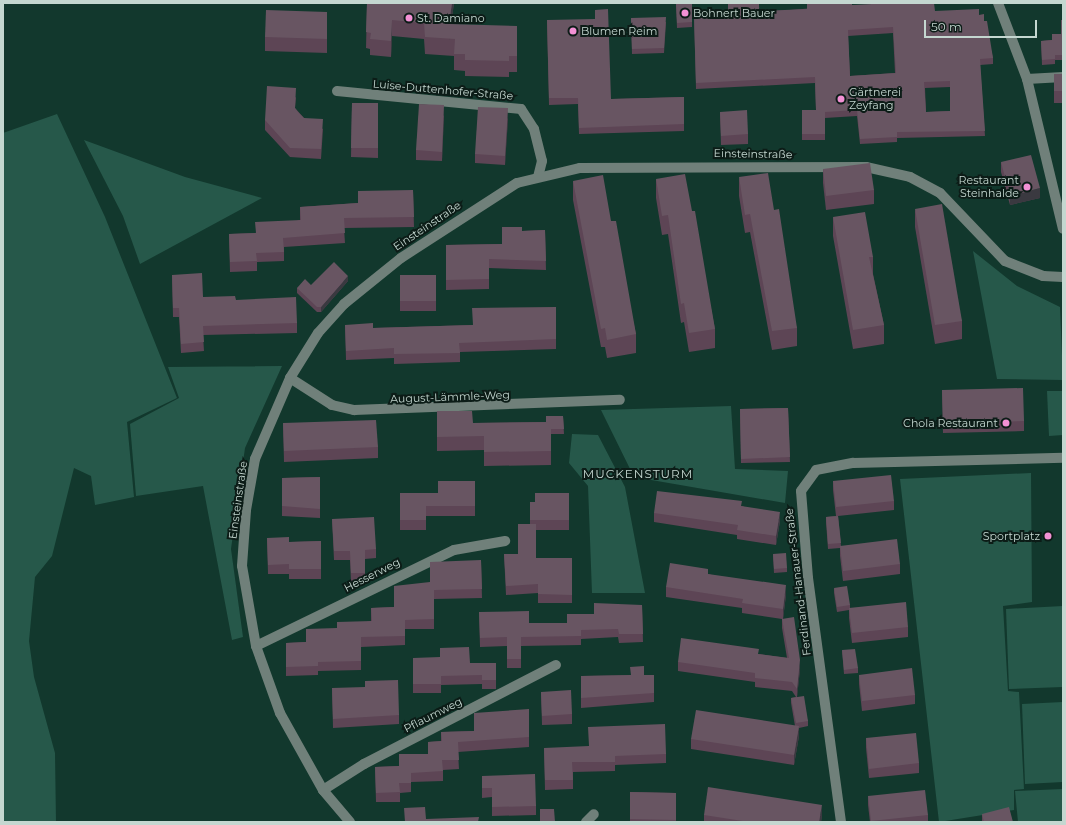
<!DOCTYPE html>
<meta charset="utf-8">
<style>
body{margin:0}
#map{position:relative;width:1066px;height:825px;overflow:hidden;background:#12382d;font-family:Montserrat,sans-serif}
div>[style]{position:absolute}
.green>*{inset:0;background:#26584a}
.minor>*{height:10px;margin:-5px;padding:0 5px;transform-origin:5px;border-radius:5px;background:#70807a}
.wall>*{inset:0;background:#5d4555}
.shaded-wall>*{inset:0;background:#3a3940}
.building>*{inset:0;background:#685562}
.dots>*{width:11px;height:11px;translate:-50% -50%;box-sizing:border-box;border:2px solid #0c1c17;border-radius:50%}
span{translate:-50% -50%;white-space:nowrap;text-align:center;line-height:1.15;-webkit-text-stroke:4px #0c1c17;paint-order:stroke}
.poi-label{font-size:11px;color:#c4d7d0}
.left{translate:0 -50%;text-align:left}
.right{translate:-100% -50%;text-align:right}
.street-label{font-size:11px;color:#c4d7d0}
.neighbourhood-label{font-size:12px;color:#c4d7d0;letter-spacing:1px}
.frame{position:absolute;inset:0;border:4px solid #c4d7d0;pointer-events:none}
.scale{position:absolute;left:924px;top:20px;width:113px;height:18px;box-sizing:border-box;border:2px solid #c4d7d0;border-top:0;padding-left:5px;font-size:12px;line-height:14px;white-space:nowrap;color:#c4d7d0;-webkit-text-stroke:3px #0c1c17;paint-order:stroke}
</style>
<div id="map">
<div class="green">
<div style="clip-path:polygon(57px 114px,105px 217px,177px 398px,127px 422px,134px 497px,95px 505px,91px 476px,74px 468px,52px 556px,35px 577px,29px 641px,34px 677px,55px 753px,56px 822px,3px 822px,3px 133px)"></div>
<div style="clip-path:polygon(84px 140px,185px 177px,262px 198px,140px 264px,123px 216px)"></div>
<div style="clip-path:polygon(973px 251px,1017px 286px,1060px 307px,1063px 380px,997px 379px)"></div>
<div style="clip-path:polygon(282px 366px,245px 448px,231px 549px,243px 637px,232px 640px,203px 486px,136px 496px,130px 424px,179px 398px,168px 367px)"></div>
<div style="clip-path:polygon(1047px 391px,1063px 391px,1063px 435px,1049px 436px)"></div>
<div style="clip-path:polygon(731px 406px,735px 469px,788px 471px,785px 503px,634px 477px,601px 410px)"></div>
<div style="clip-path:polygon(572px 434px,598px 435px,625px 487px,645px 593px,592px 593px,588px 486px,569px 463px)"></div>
<div style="clip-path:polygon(1031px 473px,1032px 602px,1003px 606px,1008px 691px,1019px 692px,1024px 789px,1014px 790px,1014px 810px,939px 822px,900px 479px)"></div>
<div style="clip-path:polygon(1063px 606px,1063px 687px,1009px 689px,1006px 609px)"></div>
<div style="clip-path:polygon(1063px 702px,1063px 782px,1025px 784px,1022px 704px)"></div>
<div style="clip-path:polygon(1063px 789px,1063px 822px,1018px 822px,1015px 791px)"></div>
</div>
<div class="minor">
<div style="left:998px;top:3px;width:81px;rotate:69.1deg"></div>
<div style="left:1027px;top:79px;width:154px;rotate:76.5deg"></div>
<div style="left:1027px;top:79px;width:36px;rotate:-3deg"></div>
<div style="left:337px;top:91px;width:185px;rotate:5.6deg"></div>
<div style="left:521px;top:109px;width:24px;rotate:57deg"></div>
<div style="left:534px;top:129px;width:33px;rotate:76deg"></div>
<div style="left:542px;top:161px;width:16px;rotate:104deg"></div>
<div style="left:290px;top:378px;width:50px;rotate:32.7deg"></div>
<div style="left:332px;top:405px;width:23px;rotate:13deg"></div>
<div style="left:354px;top:410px;width:266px;rotate:-2.2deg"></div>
<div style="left:256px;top:646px;width:220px;rotate:-25.9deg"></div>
<div style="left:454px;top:550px;width:52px;rotate:-10deg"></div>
<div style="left:323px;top:790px;width:49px;rotate:-32.4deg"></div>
<div style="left:364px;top:764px;width:216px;rotate:-27.3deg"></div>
<div style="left:350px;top:822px;width:42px;rotate:-130.2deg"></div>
<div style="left:323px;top:790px;width:88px;rotate:-119.2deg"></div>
<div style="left:280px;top:713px;width:71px;rotate:-109.7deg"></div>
<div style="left:256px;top:646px;width:81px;rotate:-99.9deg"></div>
<div style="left:242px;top:566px;width:56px;rotate:-85.9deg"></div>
<div style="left:246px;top:510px;width:52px;rotate:-80deg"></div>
<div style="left:255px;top:459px;width:88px;rotate:-66.6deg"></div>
<div style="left:290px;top:378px;width:53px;rotate:-58.1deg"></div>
<div style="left:318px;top:333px;width:39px;rotate:-48deg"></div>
<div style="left:344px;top:304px;width:73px;rotate:-38.9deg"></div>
<div style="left:401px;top:258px;width:138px;rotate:-32.9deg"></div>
<div style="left:517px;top:183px;width:65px;rotate:-13.4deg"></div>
<div style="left:580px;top:168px;width:286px;rotate:-0.2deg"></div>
<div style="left:866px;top:167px;width:45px;rotate:12.8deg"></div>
<div style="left:910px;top:177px;width:34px;rotate:28deg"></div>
<div style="left:940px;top:193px;width:94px;rotate:46.3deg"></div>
<div style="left:1005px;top:261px;width:41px;rotate:21.5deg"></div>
<div style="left:1043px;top:276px;width:20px;rotate:3deg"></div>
<div style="left:586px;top:822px;width:11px;rotate:-45deg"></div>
<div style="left:841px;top:822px;width:246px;rotate:-97.7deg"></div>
<div style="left:808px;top:578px;width:87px;rotate:-94.6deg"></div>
<div style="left:801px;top:491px;width:26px;rotate:-54deg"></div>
<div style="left:816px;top:470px;width:38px;rotate:-11deg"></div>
<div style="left:853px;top:463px;width:210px;rotate:-1.4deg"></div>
</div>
<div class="wall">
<div style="clip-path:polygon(367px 3px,454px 3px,451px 24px,517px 42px,517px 72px,509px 72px,509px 77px,465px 76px,465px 71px,454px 70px,454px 56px,425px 54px,424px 39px,392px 36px,391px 57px,370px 55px,370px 49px,366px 48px)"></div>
<div style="clip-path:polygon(676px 3px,692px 3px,692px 27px,677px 28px)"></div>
<div style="clip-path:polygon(evenodd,852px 5px,979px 15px,984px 21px,993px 58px,993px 64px,980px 65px,985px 136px,897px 138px,897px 142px,860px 144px,857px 116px,825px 118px,825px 140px,802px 140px,802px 110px,816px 110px,815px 83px,696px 89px,694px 16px,728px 15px,852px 5px,893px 33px,895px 73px,850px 76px,848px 36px,893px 33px,852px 5px,950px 87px,950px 111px,926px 112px,925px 88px,950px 87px)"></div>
<div style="clip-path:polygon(631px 18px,666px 22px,664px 53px,632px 54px)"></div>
<div style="clip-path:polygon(547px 20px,611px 99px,684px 97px,684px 131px,579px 134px,578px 104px,549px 105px)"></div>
<div style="clip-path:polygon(1063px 20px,1063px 60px,1055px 60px,1055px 64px,1042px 65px,1041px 41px,1052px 40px,1061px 34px)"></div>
<div style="clip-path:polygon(327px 26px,327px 53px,265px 51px,265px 37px)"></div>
<div style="clip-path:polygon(1054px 74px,1063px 74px,1063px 103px,1054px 103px)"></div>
<div style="clip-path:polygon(296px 97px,295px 108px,304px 118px,323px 129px,321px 159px,290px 157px,265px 130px,265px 120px)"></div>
<div style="clip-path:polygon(352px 103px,378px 103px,378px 158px,351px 157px)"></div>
<div style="clip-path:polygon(720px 112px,748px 134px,748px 144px,721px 145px)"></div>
<div style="clip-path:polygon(444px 115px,442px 161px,416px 160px,416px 150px)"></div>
<div style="clip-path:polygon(508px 118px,505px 165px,475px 163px,475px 154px)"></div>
<div style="clip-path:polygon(1001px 162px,1040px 198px,1010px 205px,1001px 172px)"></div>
<div style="clip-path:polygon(823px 169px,874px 190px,874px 204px,826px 210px,823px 183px)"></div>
<div style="clip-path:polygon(739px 177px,797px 328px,797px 346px,772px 350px,750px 232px,745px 233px,739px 196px)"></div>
<div style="clip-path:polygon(656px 179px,692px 211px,715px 329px,715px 348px,689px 352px,684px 322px,681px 323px,668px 234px,662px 235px,656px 198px)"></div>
<div style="clip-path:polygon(573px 181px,611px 221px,636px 334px,636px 353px,607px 358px,605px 347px,601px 347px,573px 200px)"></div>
<div style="clip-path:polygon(413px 190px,414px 227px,344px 228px,345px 243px,284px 247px,284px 261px,257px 262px,257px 271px,230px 272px,229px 234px,255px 233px,300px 220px,300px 207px,358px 203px)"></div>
<div style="clip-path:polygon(915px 209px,962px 321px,962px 339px,935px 344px,915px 227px)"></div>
<div style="clip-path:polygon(833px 217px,873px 257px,873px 274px,884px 325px,884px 344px,853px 349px,833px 236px)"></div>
<div style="clip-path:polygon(545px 230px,546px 270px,489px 268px,489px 289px,446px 290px,446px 245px,502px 244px,522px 231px)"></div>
<div style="clip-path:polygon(172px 275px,203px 297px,236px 300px,297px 323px,297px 333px,203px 335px,204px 351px,181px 353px,179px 317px,173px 317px)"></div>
<div style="clip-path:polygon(400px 275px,436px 275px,436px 311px,400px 311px)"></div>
<div style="clip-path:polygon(348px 281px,321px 312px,317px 312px,297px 293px,297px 288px,311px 285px)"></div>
<div style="clip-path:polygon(556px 307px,556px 349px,460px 352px,460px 362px,394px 364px,394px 358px,346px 360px,345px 325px,373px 328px,472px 325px)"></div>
<div style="clip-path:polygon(942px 390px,1024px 421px,1024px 431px,943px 433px)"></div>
<div style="clip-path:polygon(788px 408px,790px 462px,741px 463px,740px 409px)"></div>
<div style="clip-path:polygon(437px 411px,473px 423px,546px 422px,563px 416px,564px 434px,551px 434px,551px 465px,484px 466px,484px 450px,437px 451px)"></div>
<div style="clip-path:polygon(283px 423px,378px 447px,378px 458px,284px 462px)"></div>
<div style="clip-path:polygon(320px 477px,320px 518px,282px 516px,282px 478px)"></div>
<div style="clip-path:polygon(475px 481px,475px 516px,426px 516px,426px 530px,400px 530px,400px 493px,438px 493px)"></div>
<div style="clip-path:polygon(833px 481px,894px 501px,894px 510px,838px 516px,841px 546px,900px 564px,900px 574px,843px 581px,840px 556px,840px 548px,828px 549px,826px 522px,826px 517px,836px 516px,833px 490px)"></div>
<div style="clip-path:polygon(569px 493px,569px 530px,536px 530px,536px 558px,572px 558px,572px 603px,538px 603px,538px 593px,506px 595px,504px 554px,518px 554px,530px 524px,530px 502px,535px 502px)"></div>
<div style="clip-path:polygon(742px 506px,780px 521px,776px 545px,737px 539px,737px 535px,654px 522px,654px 513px)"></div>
<div style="clip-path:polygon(332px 519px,376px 549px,376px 558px,365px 559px,365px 582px,351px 582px,350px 560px,334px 560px)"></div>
<div style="clip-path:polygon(267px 538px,289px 542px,321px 541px,321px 579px,289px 579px,289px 574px,268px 574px)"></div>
<div style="clip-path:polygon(773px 554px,787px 568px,787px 572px,774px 573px)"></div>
<div style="clip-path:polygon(481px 560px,482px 598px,434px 599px,434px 629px,405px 629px,405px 645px,361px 647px,361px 670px,318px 671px,318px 675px,286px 676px,286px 643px,306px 642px,337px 628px,371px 621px,371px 608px,394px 607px,430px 582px)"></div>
<div style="clip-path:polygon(708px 574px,786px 595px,783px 619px,800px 669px,797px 697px,808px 721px,808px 726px,799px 728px,799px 736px,794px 765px,691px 749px,691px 739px,795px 726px,791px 703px,791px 698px,796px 697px,792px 691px,755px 687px,755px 682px,678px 671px,678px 662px,759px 654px,787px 658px,782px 628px,782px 619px,742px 613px,742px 608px,666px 597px,666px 587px)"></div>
<div style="clip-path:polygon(834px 588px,850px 605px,850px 608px,908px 627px,908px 637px,852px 643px,849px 618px,849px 610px,837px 612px,834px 593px)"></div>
<div style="clip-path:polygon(642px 605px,643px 642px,619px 643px,618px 637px,581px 639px,581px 645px,521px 646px,521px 668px,507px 668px,507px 646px,480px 647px,479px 612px,529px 623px,567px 623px,594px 614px)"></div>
<div style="clip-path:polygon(842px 650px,858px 668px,858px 673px,844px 674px)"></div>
<div style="clip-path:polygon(413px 658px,470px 663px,496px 663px,496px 689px,482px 689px,482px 684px,441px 685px,441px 693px,413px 693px)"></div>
<div style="clip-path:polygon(644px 675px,654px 675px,654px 702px,581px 708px,581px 676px)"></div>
<div style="clip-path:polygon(859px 675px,915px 695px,915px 704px,862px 711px,859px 684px)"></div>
<div style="clip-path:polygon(332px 688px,399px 715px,399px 724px,333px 728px)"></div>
<div style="clip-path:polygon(541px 692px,572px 714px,572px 724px,542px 725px)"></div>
<div style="clip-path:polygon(529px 709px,529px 747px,458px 752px,459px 769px,443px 770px,443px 781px,411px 782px,411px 792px,400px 793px,400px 802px,376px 802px,375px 767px,399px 766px,428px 754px,428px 742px,441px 741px,441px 732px,474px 731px)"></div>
<div style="clip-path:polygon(866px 738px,919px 763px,919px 773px,869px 778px,866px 748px)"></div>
<div style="clip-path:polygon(544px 748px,666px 754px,666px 763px,615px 765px,615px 771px,573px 772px,573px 789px,545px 790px)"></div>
<div style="clip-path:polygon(482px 776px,536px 806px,536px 815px,492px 816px,492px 797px,482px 798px)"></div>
<div style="clip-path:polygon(630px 792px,676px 793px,676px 822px,630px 822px)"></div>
<div style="clip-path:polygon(868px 796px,928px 815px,928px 822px,870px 822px,868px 805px)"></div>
<div style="clip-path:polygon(982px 814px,1013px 822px,982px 822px)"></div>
<div style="clip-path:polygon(704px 815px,822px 815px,821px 822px,704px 822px)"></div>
</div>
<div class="shaded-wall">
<div style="clip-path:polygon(452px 3px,454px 3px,449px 40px,449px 24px)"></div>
<div style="clip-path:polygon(392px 20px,392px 36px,391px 57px,391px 41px)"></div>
<div style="clip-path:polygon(444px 105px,444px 115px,442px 161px,442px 152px)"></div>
<div style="clip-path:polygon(508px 108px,508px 118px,505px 165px,505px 156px)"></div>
<div style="clip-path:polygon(1040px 188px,1040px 198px,1010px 205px,1010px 196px)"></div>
<div style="clip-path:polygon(348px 276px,348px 281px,321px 312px,321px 307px)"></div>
<div style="clip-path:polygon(780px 512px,780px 521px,776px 545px,776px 536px)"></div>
<div style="clip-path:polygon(786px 585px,786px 595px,783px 619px,783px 609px)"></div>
<div style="clip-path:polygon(800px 660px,800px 669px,797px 698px,797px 689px)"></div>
<div style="clip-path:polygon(799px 726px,799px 736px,794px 765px,794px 755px)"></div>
<div style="clip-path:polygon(822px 805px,822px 815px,821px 822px,819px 822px)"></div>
</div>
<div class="building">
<div style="clip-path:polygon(367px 3px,452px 3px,449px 24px,517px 26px,517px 56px,509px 56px,509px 61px,465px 60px,465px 54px,454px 54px,455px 39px,425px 37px,424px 23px,392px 20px,391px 41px,370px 39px,371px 33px,366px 32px)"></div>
<div style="clip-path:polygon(676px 3px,692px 3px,692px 22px,677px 23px)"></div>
<div style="clip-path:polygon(evenodd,728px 3px,759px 3px,759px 11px,807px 9px,807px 3px,852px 3px,852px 5px,892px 3px,934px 3px,935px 11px,979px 9px,979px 15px,984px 14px,984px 21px,987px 21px,993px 58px,980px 59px,985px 131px,897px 132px,897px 137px,860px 139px,857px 110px,825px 112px,825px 134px,802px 134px,802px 110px,816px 110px,815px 77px,696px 83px,694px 16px,728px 15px,728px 3px,893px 27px,896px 73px,850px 76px,848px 30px,893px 27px,728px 3px,950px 81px,950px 111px,926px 112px,924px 82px,950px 81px)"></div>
<div style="clip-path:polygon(608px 9px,611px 99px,684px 97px,684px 124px,579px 128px,578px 98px,549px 98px,547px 20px,595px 19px,595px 10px)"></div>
<div style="clip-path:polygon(266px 10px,327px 12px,327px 39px,265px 37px)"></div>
<div style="clip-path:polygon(666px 17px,664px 48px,632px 49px,631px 18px)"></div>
<div style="clip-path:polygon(1061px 20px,1063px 20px,1063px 55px,1055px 55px,1055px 59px,1042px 60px,1041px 41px,1052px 40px,1052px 34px,1061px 34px)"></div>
<div style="clip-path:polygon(1054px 74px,1063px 74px,1063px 91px,1054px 91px)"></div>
<div style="clip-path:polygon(267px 86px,296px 88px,295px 108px,298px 112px,304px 118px,323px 119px,321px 149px,290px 148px,265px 120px)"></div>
<div style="clip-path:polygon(352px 103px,378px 103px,378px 148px,351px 148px)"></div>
<div style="clip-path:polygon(419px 104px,444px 105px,442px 152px,416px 150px)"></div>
<div style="clip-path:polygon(478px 107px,508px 108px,505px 156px,475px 154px)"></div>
<div style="clip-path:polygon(747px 110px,748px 134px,721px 136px,720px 112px)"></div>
<div style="clip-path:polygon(1031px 155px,1040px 188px,1010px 196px,1001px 162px)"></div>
<div style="clip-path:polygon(870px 163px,874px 190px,826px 196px,823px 169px)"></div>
<div style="clip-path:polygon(768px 173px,774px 210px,779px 209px,797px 328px,772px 331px,750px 214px,745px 215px,739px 177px)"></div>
<div style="clip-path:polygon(685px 174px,692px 211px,695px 211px,715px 329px,689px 333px,684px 303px,681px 304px,668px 215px,662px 216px,656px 179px)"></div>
<div style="clip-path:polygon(603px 175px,611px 221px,616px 221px,636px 334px,607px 340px,605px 328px,601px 329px,573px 181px)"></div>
<div style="clip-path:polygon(413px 190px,414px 217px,344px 218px,345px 233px,283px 238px,284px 252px,256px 253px,257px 261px,230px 262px,229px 234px,256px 233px,255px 222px,301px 220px,300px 207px,358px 203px,358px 191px)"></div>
<div style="clip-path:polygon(942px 204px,962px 321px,935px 325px,915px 209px)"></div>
<div style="clip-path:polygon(865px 212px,873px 257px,869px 257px,884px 325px,853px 330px,833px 217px)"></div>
<div style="clip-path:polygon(502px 227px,522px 227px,522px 231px,545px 230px,546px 261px,489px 259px,489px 279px,446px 280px,446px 245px,502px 244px)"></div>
<div style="clip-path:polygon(334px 262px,348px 276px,321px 307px,317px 307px,297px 288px,305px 279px,311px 285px)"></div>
<div style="clip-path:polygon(202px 273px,203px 297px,235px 296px,236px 300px,296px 297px,297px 323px,203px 326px,204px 342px,181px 344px,179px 308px,173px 308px,172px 275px)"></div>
<div style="clip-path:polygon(400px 275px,436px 275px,436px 301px,400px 301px)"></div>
<div style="clip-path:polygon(556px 307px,556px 339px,459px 343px,460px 353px,394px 354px,394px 348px,346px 351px,345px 325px,373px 323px,373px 328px,473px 325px,472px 308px)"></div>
<div style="clip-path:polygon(1023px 388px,1024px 421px,943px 423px,942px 390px)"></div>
<div style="clip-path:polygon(788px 408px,790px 457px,741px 459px,740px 409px)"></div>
<div style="clip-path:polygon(437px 411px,472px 411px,473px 423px,551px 422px,551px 451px,484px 452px,484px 436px,437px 437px)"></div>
<div style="clip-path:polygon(546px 416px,563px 416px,564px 429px,551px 429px,551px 422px,546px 422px)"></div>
<div style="clip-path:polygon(376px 420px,378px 447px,284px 451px,283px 423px)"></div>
<div style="clip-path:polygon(891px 475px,894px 501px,836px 507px,833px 481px)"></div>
<div style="clip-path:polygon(320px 477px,320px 509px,282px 506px,282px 478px)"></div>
<div style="clip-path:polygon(438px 481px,475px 481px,475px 506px,426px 506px,426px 520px,400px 520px,400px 493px,438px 493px)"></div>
<div style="clip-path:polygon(657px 491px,742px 501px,741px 506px,780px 512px,776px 536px,737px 530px,738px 525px,654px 513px)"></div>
<div style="clip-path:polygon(535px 493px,569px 493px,569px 520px,530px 520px,530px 502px,535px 502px)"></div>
<div style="clip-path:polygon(838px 516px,841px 543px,828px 544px,826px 517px)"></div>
<div style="clip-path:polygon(374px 517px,376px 549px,365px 550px,365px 573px,351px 573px,350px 551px,334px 551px,332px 519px)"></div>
<div style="clip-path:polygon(518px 524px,536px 524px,536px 558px,572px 558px,572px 595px,538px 594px,538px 584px,506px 586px,504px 554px,518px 554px)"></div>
<div style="clip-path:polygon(289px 537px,289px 542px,321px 541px,321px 569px,289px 569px,289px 564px,268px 565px,267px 538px)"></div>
<div style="clip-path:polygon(897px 539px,900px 564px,843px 571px,840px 546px)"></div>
<div style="clip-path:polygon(786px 553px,787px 568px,774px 569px,773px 554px)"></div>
<div style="clip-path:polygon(481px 560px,482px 589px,434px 590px,434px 619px,405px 620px,405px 636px,361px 637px,361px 661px,318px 662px,318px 666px,286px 667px,286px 643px,306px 642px,306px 629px,337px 628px,337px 622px,372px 621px,371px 608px,394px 607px,394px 586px,430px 582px,430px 562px)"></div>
<div style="clip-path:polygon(670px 563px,708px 569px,708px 574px,786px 585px,783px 609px,742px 603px,743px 599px,666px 587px)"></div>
<div style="clip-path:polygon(847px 586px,850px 605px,837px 607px,834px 588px)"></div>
<div style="clip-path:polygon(906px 602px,908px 627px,852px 633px,849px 608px)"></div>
<div style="clip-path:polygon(594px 603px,642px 605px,643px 634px,619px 634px,618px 629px,581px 630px,581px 636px,521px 637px,521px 659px,507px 659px,507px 637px,480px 638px,479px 612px,529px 611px,529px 623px,567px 623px,567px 614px,594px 614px)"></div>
<div style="clip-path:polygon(794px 617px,800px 660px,797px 689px,792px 682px,755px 678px,755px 673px,678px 662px,681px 638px,759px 649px,758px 654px,789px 658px,782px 619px)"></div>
<div style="clip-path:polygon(469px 647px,470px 663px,496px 663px,496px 680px,482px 680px,482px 675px,441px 676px,441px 684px,413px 684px,413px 658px,440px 657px,440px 648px)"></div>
<div style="clip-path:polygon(855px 649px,858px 668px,844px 670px,842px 650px)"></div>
<div style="clip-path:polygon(644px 666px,644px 675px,654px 675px,654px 693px,581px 698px,581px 676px,631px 675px,630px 667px)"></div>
<div style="clip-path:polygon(912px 668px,915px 695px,862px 701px,859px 675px)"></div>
<div style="clip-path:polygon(398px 680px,399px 715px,333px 719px,332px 688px,365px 687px,365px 681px)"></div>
<div style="clip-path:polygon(571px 690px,572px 714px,542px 716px,541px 692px)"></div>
<div style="clip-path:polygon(804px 696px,808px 721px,796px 723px,791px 698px)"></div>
<div style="clip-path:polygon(529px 709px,529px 737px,458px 742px,459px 760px,442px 760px,443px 771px,411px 773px,411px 783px,399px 783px,400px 792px,376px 793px,375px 767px,399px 766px,399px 754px,428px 754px,428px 742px,442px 741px,441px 732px,474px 731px,474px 713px)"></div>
<div style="clip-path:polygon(696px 710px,799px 726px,794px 755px,691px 739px)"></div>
<div style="clip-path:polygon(665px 724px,666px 754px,615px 756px,615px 762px,572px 762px,573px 780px,545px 780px,544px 748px,589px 746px,588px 727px)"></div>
<div style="clip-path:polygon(916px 733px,919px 763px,869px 769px,866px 738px)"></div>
<div style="clip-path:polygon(535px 774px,536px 806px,492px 807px,492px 788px,482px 788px,482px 776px)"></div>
<div style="clip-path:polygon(708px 787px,822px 805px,819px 822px,749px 822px,704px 815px)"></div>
<div style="clip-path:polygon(925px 790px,928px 815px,871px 821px,868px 796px)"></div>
<div style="clip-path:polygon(630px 792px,676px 793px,676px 820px,630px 819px)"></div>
<div style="clip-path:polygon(425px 807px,426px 819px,479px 817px,478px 822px,405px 822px,404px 808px)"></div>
<div style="clip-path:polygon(1009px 807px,1013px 822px,984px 822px,982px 814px)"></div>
<div style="clip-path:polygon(540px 809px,554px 809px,555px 822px,540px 822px)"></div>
</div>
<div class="dots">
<div style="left:685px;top:13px;background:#f391d5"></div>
<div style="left:409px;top:18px;background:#f391d5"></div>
<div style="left:573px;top:31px;background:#f391d5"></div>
<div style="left:841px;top:99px;background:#f391d5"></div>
<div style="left:1027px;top:187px;background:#f391d5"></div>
<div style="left:1006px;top:423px;background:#f391d5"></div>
<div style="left:1048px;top:536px;background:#f391d5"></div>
</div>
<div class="poi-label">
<span class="left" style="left:693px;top:13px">Bohnert Bauer</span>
<span class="left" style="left:417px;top:18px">St. Damiano</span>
<span class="left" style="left:581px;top:31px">Blumen Reim</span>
<span class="left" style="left:849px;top:99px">Gärtnerei<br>Zeyfang</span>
<span class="right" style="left:1019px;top:187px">Restaurant<br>Steinhalde</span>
<span class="right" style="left:998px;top:423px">Chola Restaurant</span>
<span class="right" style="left:1040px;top:536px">Sportplatz</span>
</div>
<div class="street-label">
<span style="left:443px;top:90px;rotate:5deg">Luise-Duttenhofer-Straße</span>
<span style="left:753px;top:154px;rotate:1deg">Einsteinstraße</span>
<span style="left:427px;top:226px;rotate:-34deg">Einsteinstraße</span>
<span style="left:450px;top:397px;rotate:-2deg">August-Lämmle-Weg</span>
<span style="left:238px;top:500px;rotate:-82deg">Einsteinstraße</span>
<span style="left:372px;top:575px;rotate:-27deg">Hesserweg</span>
<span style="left:798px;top:582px;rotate:-97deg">Ferdinand-Hanauer-Straße</span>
<span style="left:433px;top:715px;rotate:-27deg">Pflaumweg</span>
</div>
<div class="neighbourhood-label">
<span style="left:638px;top:474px">MUCKENSTURM</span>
</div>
<div class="frame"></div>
<div class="scale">50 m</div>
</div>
